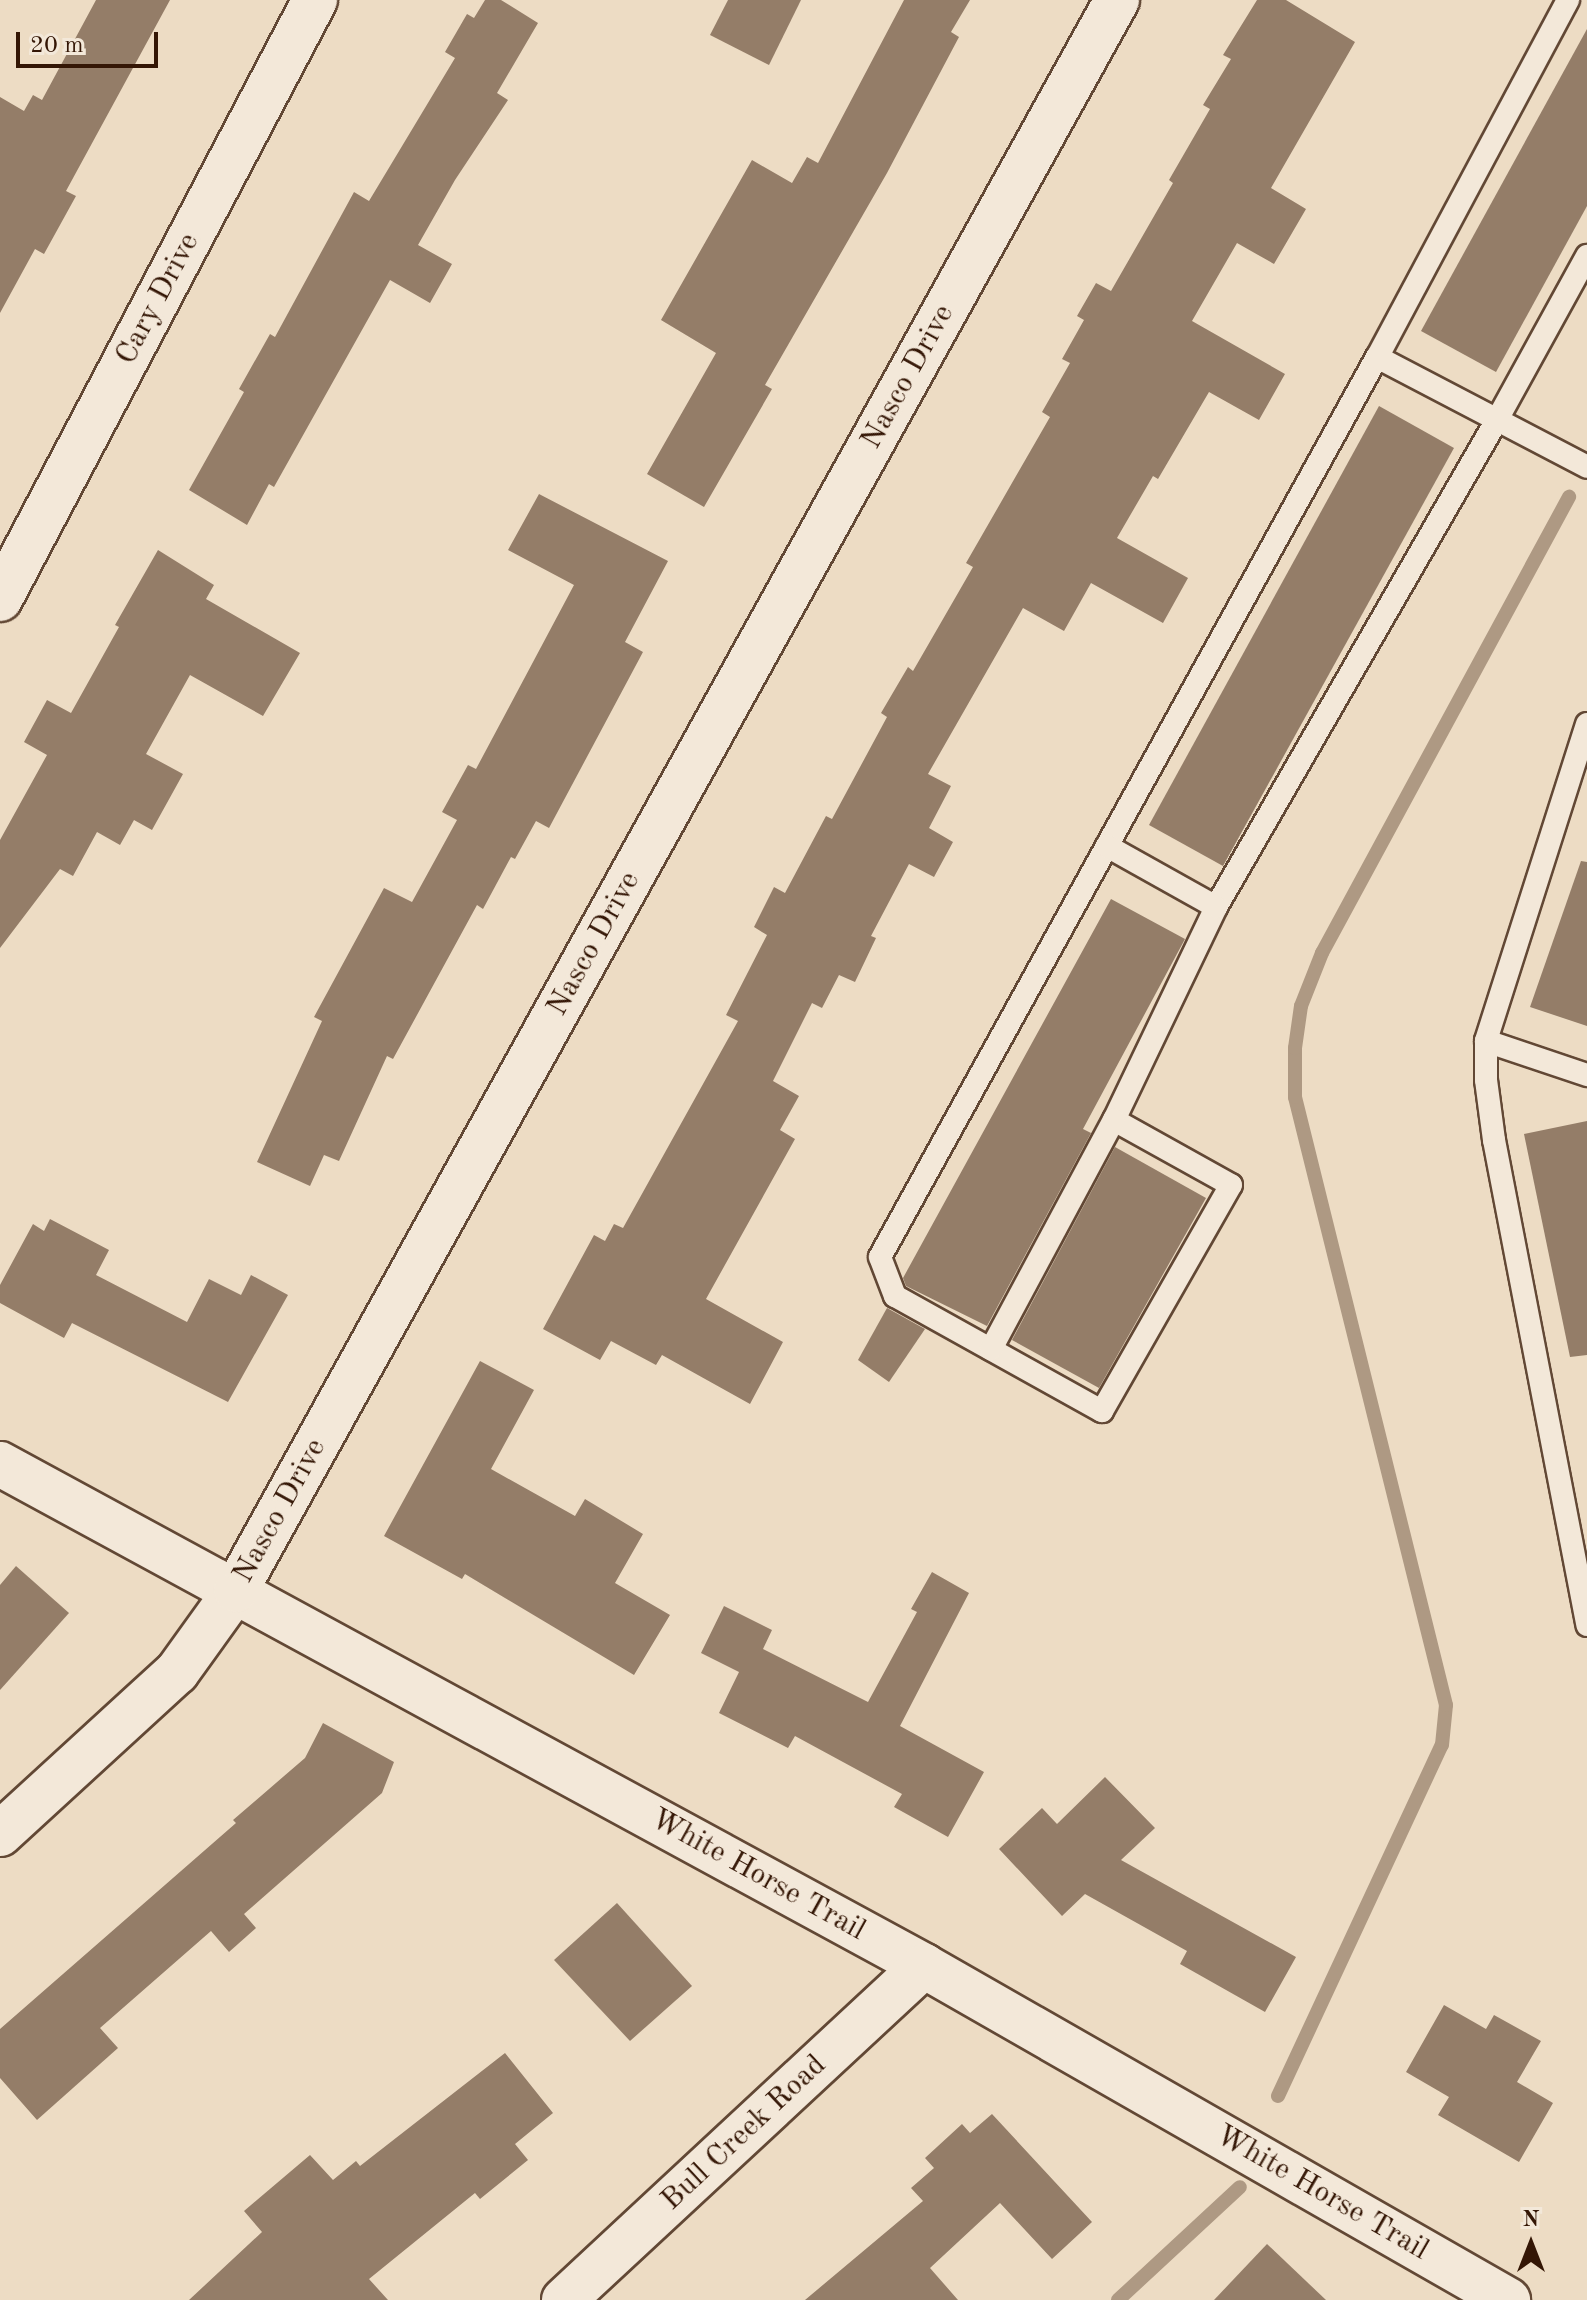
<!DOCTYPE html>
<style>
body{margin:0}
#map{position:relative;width:1587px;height:2300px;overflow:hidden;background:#eddcc4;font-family:"Old Standard TT",serif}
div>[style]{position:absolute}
.stream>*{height:14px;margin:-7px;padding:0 7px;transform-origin:7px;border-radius:7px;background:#ae9983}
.building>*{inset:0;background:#947d68}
.roads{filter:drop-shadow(2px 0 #624835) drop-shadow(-2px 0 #624835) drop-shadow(0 2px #624835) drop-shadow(0 -2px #624835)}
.service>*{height:22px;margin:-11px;padding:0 11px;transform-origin:11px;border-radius:11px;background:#f3e8d9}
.minor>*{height:44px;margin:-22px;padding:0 22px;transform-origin:22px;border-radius:22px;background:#f3e8d9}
span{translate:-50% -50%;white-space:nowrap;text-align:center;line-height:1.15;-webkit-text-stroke:8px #f3e8d9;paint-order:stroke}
.street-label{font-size:30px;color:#341605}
.north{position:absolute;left:1491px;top:2204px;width:80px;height:80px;-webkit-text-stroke:6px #f3e8d9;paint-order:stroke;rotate:0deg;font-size:22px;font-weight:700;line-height:32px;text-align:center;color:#341605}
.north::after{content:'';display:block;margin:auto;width:28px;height:36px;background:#341605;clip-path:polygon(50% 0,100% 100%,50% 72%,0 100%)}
.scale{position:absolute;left:16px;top:32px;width:142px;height:36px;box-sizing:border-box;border:4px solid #341605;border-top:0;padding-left:10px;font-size:24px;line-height:28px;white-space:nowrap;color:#341605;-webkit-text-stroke:6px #f3e8d9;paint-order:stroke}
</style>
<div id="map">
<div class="stream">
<div style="left:1278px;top:2096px;width:387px;rotate:-65deg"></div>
<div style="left:1442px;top:1745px;width:40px;rotate:-84.3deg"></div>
<div style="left:1446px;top:1705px;width:626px;rotate:-103.95deg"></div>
<div style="left:1295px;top:1097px;width:49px;rotate:-90deg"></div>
<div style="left:1295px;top:1048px;width:42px;rotate:-81.9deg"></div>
<div style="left:1301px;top:1006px;width:57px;rotate:-68.4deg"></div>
<div style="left:1322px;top:953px;width:519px;rotate:-61.56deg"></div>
<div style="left:1118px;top:2300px;width:166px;rotate:-42.8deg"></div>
</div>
<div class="building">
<div style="clip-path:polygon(96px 0,170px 0,66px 191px,76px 196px,44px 254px,35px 249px,0 313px,0 97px,24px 111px,33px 95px,42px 100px)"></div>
<div style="clip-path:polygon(485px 0,501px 0,538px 23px,497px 93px,508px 100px,455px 180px,418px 245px,452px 264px,430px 303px,390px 280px,274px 487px,269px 484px,247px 525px,189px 490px,244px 392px,239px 389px,270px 334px,275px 337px,354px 192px,369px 201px,455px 58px,445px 52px,467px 14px,474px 18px)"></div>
<div style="clip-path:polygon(728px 0,801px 0,769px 65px,710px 35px)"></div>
<div style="clip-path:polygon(904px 0,970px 0,951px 32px,959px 37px,887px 173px,765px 385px,772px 389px,704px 507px,647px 474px,716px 353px,661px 320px,752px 160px,792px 183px,807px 157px,818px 163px)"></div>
<div style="clip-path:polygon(1257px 0,1286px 0,1355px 42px,1271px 188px,1306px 209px,1274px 264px,1237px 243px,1192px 321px,1285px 374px,1259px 420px,1209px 392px,1158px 479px,1153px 476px,1117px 538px,1188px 578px,1163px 623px,1091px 583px,1064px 631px,1023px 608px,928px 774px,951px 786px,929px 828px,953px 842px,934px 877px,909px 864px,871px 936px,876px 938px,855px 982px,839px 975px,822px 1008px,812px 1003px,773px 1081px,799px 1096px,780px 1130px,795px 1139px,706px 1299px,783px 1342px,750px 1404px,662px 1355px,656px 1365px,611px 1341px,600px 1360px,543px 1329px,594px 1235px,605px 1241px,614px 1224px,623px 1228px,738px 1021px,726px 1015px,767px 935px,754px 927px,774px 887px,785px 893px,826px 816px,832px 819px,887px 717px,881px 713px,908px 667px,913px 671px,973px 567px,966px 563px,1050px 417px,1042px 412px,1070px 363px,1062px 359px,1084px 320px,1077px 316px,1096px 283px,1111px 291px,1173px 183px,1169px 180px,1210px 109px,1203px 105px,1231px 59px,1223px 55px)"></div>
<div style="clip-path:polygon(1587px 29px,1587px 206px,1496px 372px,1421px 331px)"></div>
<div style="clip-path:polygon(1379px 406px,1454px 448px,1223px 866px,1149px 825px)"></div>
<div style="clip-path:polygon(539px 494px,668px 561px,625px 642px,643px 652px,549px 828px,536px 821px,515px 859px,511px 857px,483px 909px,477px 905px,393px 1059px,387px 1056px,339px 1161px,324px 1155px,310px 1186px,257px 1162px,322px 1021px,314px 1017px,384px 888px,412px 902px,457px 820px,442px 812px,468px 765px,476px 769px,574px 585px,508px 550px)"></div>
<div style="clip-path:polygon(158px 550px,214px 585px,206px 599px,300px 653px,263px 716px,190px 675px,146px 754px,183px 774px,152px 830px,134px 820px,120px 845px,97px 832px,73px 876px,60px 869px,0 948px,0 840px,47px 755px,24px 742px,47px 700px,71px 713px,119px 627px,115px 625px)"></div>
<div style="clip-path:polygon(1581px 861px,1587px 862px,1587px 1026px,1530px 1007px)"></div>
<div style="clip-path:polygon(1111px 899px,1185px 939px,1083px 1129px,1091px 1133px,987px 1326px,906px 1286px,903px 1278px)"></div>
<div style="clip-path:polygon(1587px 1121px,1587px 1355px,1570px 1357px,1524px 1134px)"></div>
<div style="clip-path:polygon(1115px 1147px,1206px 1198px,1099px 1388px,1012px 1340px)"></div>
<div style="clip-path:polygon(50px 1219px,109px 1250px,96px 1275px,187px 1322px,209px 1279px,241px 1295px,251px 1275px,288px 1295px,228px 1402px,72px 1323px,64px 1338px,0 1303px,0 1285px,33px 1224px,44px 1231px)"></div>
<div style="clip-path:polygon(887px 1308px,925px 1329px,889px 1382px,858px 1360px)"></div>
<div style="clip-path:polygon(480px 1361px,534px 1390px,491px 1469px,575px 1516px,585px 1499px,643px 1534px,615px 1583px,670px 1615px,634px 1675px,465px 1574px,462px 1579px,384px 1536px)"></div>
<div style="clip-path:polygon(16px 1566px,69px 1613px,0 1690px,0 1585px)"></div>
<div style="clip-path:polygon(932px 1572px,969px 1593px,900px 1726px,984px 1772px,948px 1837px,894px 1807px,902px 1794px,795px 1736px,788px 1748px,719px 1713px,739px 1672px,701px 1653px,724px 1606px,772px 1630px,763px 1649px,868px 1702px,917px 1612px,911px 1609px)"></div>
<div style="clip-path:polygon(323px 1723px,394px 1762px,382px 1793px,244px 1914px,256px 1928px,229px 1952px,211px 1931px,100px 2028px,118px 2048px,37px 2120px,0 2078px,0 2029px,236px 1823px,233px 1820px,305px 1758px)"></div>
<div style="clip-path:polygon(1105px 1777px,1155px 1828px,1121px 1860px,1296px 1957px,1265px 2012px,1180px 1964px,1187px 1951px,1085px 1894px,1062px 1916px,999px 1849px,1042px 1808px,1057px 1824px)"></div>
<div style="clip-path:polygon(617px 1903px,692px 1986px,630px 2041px,554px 1960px)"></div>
<div style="clip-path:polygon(1444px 2005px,1486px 2029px,1494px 2015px,1541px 2041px,1517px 2082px,1553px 2103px,1519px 2162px,1438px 2115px,1449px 2097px,1406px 2072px)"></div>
<div style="clip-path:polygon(505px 2053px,553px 2113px,515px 2144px,528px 2160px,480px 2199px,475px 2193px,369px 2279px,388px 2300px,189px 2300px,262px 2232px,244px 2211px,310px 2155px,333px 2180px,356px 2161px,360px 2166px)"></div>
<div style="clip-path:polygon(992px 2114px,1092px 2222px,1052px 2259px,1000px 2203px,930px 2268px,958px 2300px,805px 2300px,923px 2201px,911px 2188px,934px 2168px,925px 2158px,962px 2124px,970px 2133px)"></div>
<div style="clip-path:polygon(1267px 2244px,1326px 2300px,1214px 2300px)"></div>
</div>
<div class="roads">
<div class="service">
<div style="left:1568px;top:0;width:405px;rotate:118.1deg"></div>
<div style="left:1377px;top:357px;width:1028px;rotate:118.91deg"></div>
<div style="left:880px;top:1257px;width:42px;rotate:69deg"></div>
<div style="left:895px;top:1296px;width:237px;rotate:29.1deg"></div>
<div style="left:1102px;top:1411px;width:260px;rotate:-60.3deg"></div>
<div style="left:1231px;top:1185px;width:134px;rotate:-150.9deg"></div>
<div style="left:1114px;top:1120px;width:236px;rotate:-64.4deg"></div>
<div style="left:1216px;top:907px;width:564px;rotate:-60.03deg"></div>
<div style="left:1498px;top:418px;width:185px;rotate:-61.2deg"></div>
<div style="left:1377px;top:357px;width:237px;rotate:27.6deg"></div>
<div style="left:1587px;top:724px;width:333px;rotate:107.7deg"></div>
<div style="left:1486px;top:1041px;width:39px;rotate:90deg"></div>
<div style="left:1486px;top:1080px;width:61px;rotate:82.4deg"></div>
<div style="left:1494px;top:1140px;width:494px;rotate:79.1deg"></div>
<div style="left:1107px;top:846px;width:125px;rotate:29.2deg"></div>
<div style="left:1486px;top:1041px;width:107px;rotate:18.6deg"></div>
<div style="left:991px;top:1349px;width:260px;rotate:-61.8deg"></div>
</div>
<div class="minor">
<div style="left:0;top:599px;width:677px;rotate:-62.26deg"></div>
<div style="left:0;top:1464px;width:1052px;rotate:28.51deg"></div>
<div style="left:924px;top:1966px;width:673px;rotate:29.77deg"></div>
<div style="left:0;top:1834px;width:240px;rotate:-42.5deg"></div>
<div style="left:177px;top:1672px;width:101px;rotate:-54.3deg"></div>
<div style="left:236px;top:1590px;width:1818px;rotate:-61.01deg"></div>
<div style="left:564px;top:2300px;width:491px;rotate:-42.9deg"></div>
</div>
</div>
<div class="street-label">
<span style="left:158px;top:299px;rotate:-62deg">Cary Drive</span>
<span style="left:908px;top:377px;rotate:-61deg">Nasco Drive</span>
<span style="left:594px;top:944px;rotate:-61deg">Nasco Drive</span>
<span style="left:280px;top:1511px;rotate:-61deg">Nasco Drive</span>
<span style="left:758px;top:1875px;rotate:29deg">White Horse Trail</span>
<span style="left:744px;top:2133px;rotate:-43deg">Bull Creek Road</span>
<span style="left:1322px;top:2193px;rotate:30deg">White Horse Trail</span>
</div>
<div class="north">N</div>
<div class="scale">20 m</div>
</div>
